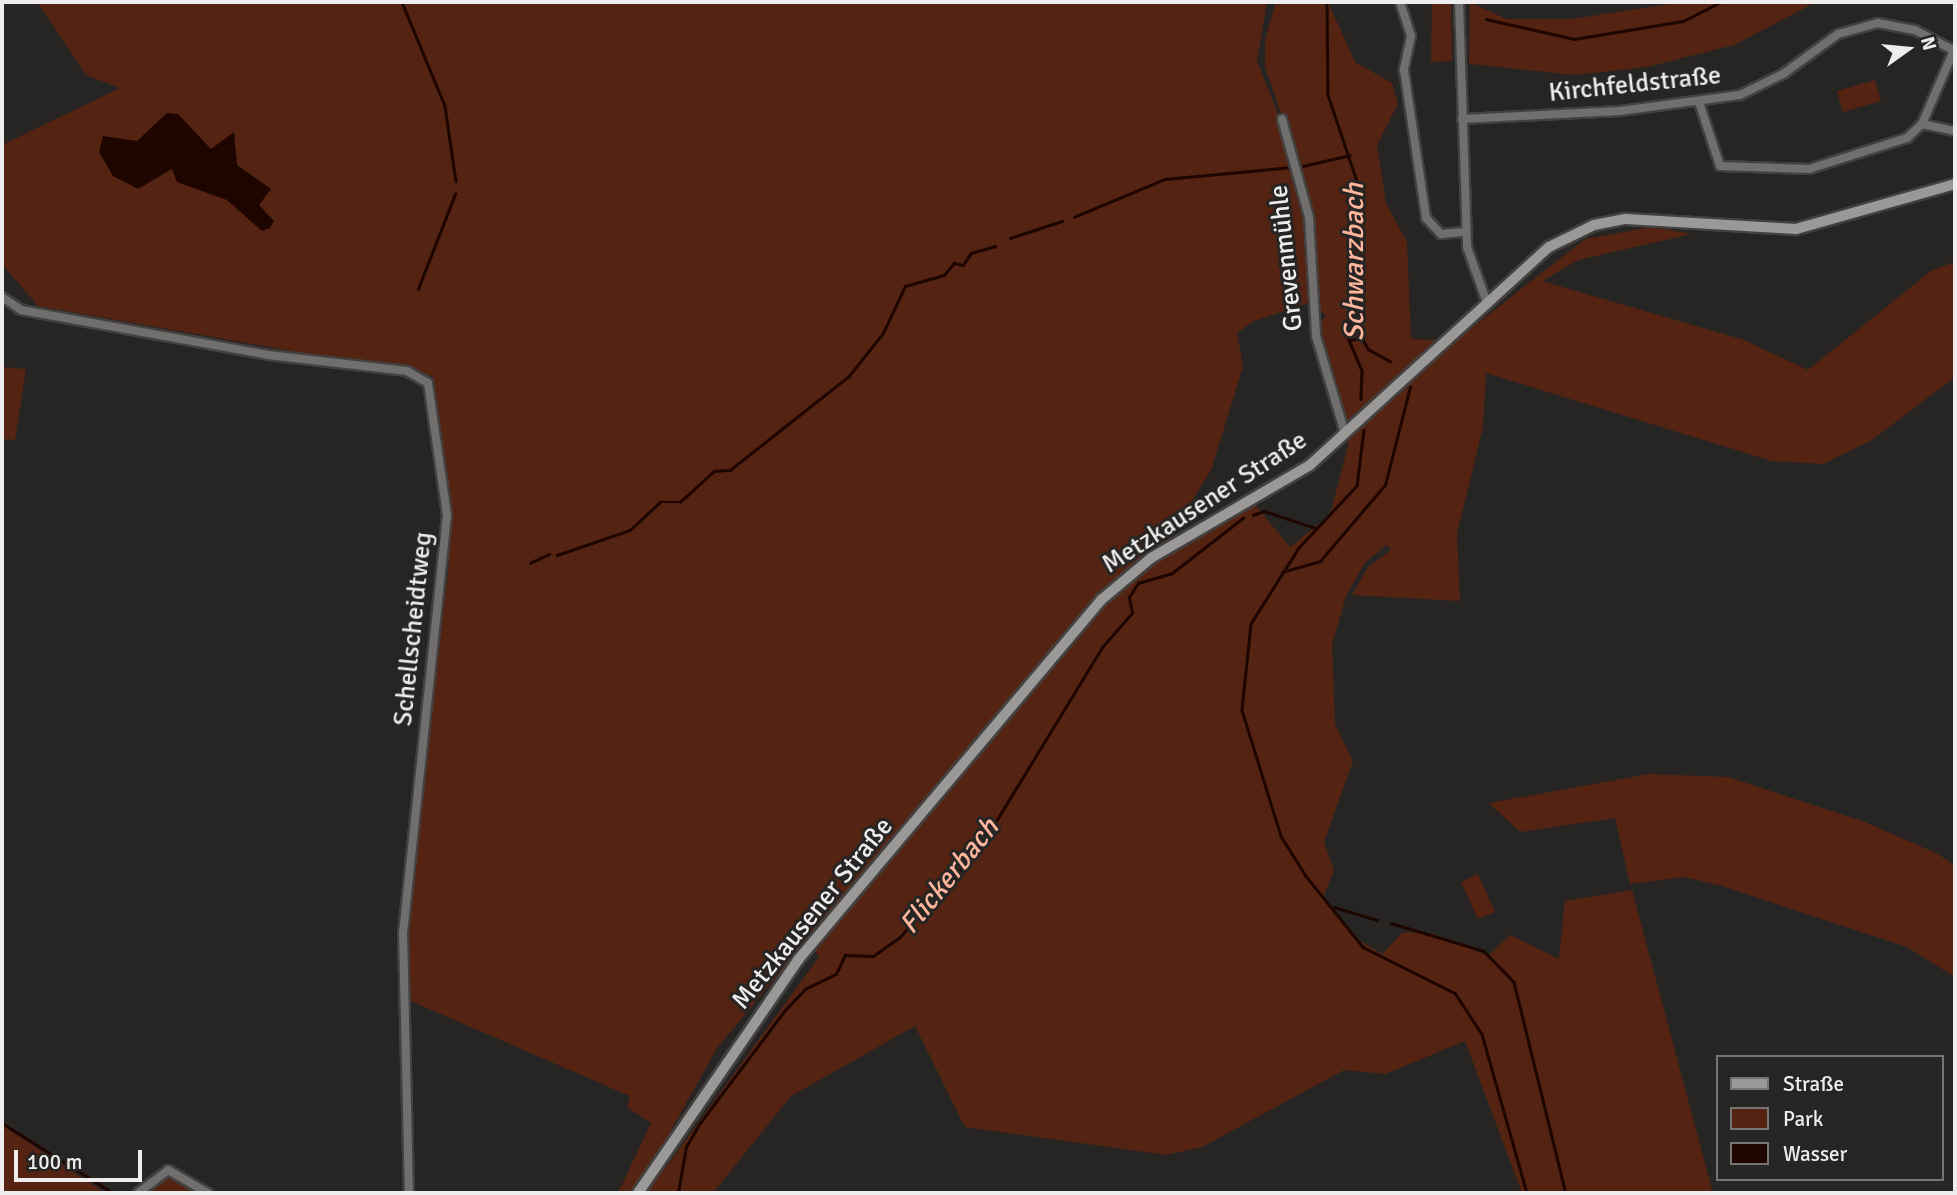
<!DOCTYPE html>
<meta charset="utf-8">
<style>
body{margin:0}
#map{position:relative;width:1957px;height:1195px;overflow:hidden;background:#272524;font-family:Signika,sans-serif}
div>[style]{position:absolute}
.green>*{inset:0;background:#542312}
.water>*{inset:0;background:#1e0500}
.stream>*{height:2.5px;margin:-1.25px;padding:0 1.25px;transform-origin:1.25px;border-radius:1.25px;background:#1e0500}
.roads{filter:drop-shadow(2px 0 #434140) drop-shadow(-2px 0 #434140) drop-shadow(0 2px #434140) drop-shadow(0 -2px #434140)}
.street>*{height:8px;margin:-4px;padding:0 4px;transform-origin:4px;border-radius:4px;background:#706f6e}
.secondary>*{height:10px;margin:-5px;padding:0 5px;transform-origin:5px;border-radius:5px;background:#9b9998}
span{translate:-50% -50%;white-space:nowrap;text-align:center;line-height:1.15;-webkit-text-stroke:6px #272524;paint-order:stroke}
.street-label{font-size:26px;color:#eeecec}
.water-label{font-size:28px;color:#ffb69d;font-style:italic}
.frame{position:absolute;inset:0;border:4px solid #eeecec;pointer-events:none}
.legend{position:absolute;left:1716px;top:1055px;width:228px;height:126px;box-sizing:border-box;background:#272524;border:2px solid #777574;margin:0;padding:9px 12px;list-style:none;font-size:21px;color:#eeecec}
.legend li{display:flex;align-items:center;gap:14px;height:35px}
.legend b{width:35px;border:2px solid #777574}
.north{position:absolute;left:1873px;top:14px;width:70px;height:70px;-webkit-text-stroke:5px #272524;paint-order:stroke;rotate:75deg;font-size:19px;font-weight:700;line-height:28px;text-align:center;color:#eeecec}
.north::after{content:'';display:block;margin:auto;width:24px;height:32px;background:#eeecec;clip-path:polygon(50% 0,100% 100%,50% 72%,0 100%)}
.scale{position:absolute;left:14px;top:1150px;width:128px;height:32px;box-sizing:border-box;border:4px solid #eeecec;border-top:0;padding-left:9px;font-size:21px;line-height:24px;white-space:nowrap;color:#eeecec;-webkit-text-stroke:5px #272524;paint-order:stroke}
</style>
<div id="map">
<div class="green">
<div style="clip-path:polygon(evenodd,37px 2px,1267px 2px,1257px 61px,1304px 180px,1265px 67px,1265px 40px,1276px 2px,1328px 2px,1355px 62px,1392px 83px,1398px 104px,1377px 145px,1386px 203px,1407px 242px,1411px 339px,1455px 341px,1585px 239px,1652px 227px,1692px 234px,1578px 260px,1542px 281px,1744px 340px,1808px 370px,1932px 270px,1955px 262px,1955px 377px,1872px 440px,1823px 464px,1772px 461px,1486px 373px,1483px 427px,1457px 534px,1460px 601px,1352px 595px,1368px 567px,1391px 550px,1386px 545px,1365px 563px,1346px 596px,1332px 645px,1335px 724px,1353px 761px,1324px 842px,1334px 870px,1323px 897px,1352px 936px,1382px 954px,1403px 932px,1434px 934px,1488px 956px,1510px 935px,1559px 959px,1565px 901px,1632px 890px,1713px 1193px,1522px 1193px,1465px 1041px,1385px 1074px,1344px 1070px,1202px 1147px,1166px 1155px,965px 1127px,915px 1026px,791px 1096px,713px 1193px,647px 1193px,819px 957px,808px 939px,717px 1048px,636px 1193px,618px 1193px,651px 1123px,627px 1107px,630px 1096px,406px 999px,406px 933px,449px 564px,433px 376px,38px 306px,2px 264px,2px 145px,120px 88px,86px 75px,37px 2px,1310px 204px,1314px 216px,1313px 306px,1326px 315px,1321px 323px,1329px 377px,1349px 442px,1330px 515px,1290px 547px,1255px 505px,1154px 562px,1211px 470px,1243px 367px,1237px 333px,1254px 321px,1312px 302px,1310px 204px)"></div>
<div style="clip-path:polygon(1432px 2px,1451px 2px,1452px 61px,1431px 62px)"></div>
<div style="clip-path:polygon(1470px 2px,1506px 19px,1572px 19px,1682px 2px,1816px 2px,1734px 45px,1647px 67px,1576px 75px,1469px 64px)"></div>
<div style="clip-path:polygon(1875px 80px,1881px 101px,1843px 112px,1837px 91px)"></div>
<div style="clip-path:polygon(2px 367px,26px 369px,15px 440px,2px 439px)"></div>
<div style="clip-path:polygon(1649px 774px,1728px 777px,1865px 822px,1938px 854px,1955px 866px,1955px 977px,1907px 947px,1722px 886px,1684px 877px,1630px 884px,1615px 818px,1520px 832px,1489px 803px)"></div>
<div style="clip-path:polygon(1478px 874px,1495px 912px,1478px 919px,1461px 882px)"></div>
<div style="clip-path:polygon(2px 1125px,79px 1176px,106px 1193px,2px 1193px)"></div>
<div style="clip-path:polygon(163px 1176px,189px 1184px,202px 1193px,143px 1193px)"></div>
</div>
<div class="water">
<div style="clip-path:polygon(167px 113px,178px 114px,211px 149px,234px 132px,237px 165px,271px 189px,259px 205px,274px 221px,270px 228px,262px 231px,227px 200px,177px 182px,172px 169px,138px 189px,113px 176px,99px 152px,103px 136px,137px 141px)"></div>
</div>
<div class="stream">
<div style="left:402px;top:2px;width:113px;rotate:67.5deg"></div>
<div style="left:445px;top:106px;width:76px;rotate:81.7deg"></div>
<div style="left:1327px;top:2px;width:93px;rotate:89.4deg"></div>
<div style="left:1328px;top:95px;width:94px;rotate:71.4deg"></div>
<div style="left:1358px;top:184px;width:156px;rotate:93.3deg"></div>
<div style="left:1349px;top:340px;width:33px;rotate:67deg"></div>
<div style="left:1362px;top:370px;width:29px;rotate:92deg"></div>
<div style="left:1738px;top:2px;width:1px"></div>
<div style="left:1486px;top:19px;width:90px;rotate:12.8deg"></div>
<div style="left:1574px;top:39px;width:110px;rotate:-9.4deg"></div>
<div style="left:1683px;top:21px;width:42px;rotate:-26.6deg"></div>
<div style="left:1303px;top:166px;width:48px;rotate:-13.2deg"></div>
<div style="left:1074px;top:217px;width:99px;rotate:-22.7deg"></div>
<div style="left:1165px;top:179px;width:128px;rotate:-5.4deg"></div>
<div style="left:1010px;top:238px;width:55px;rotate:-18.1deg"></div>
<div style="left:418px;top:289px;width:102px;rotate:-68.7deg"></div>
<div style="left:1349px;top:340px;width:13px;rotate:-9deg"></div>
<div style="left:1362px;top:338px;width:13px;rotate:61deg"></div>
<div style="left:1368px;top:349px;width:25px;rotate:29deg"></div>
<div style="left:1364px;top:430px;width:56px;rotate:97.1deg"></div>
<div style="left:1357px;top:486px;width:85px;rotate:133.1deg"></div>
<div style="left:1299px;top:548px;width:90px;rotate:122.3deg"></div>
<div style="left:1251px;top:624px;width:86px;rotate:96deg"></div>
<div style="left:1242px;top:710px;width:132px;rotate:72.8deg"></div>
<div style="left:1281px;top:836px;width:47px;rotate:58deg"></div>
<div style="left:1306px;top:876px;width:91px;rotate:51.2deg"></div>
<div style="left:1363px;top:947px;width:103px;rotate:26.6deg"></div>
<div style="left:1455px;top:993px;width:49px;rotate:56.6deg"></div>
<div style="left:1482px;top:1034px;width:165px;rotate:74.2deg"></div>
<div style="left:1253px;top:515px;width:12px;rotate:-20deg"></div>
<div style="left:1264px;top:511px;width:54px;rotate:18.4deg"></div>
<div style="left:557px;top:555px;width:77px;rotate:-18.9deg"></div>
<div style="left:630px;top:530px;width:41px;rotate:-43deg"></div>
<div style="left:660px;top:502px;width:20px"></div>
<div style="left:680px;top:502px;width:46px;rotate:-42.4deg"></div>
<div style="left:714px;top:471px;width:16px;rotate:-4deg"></div>
<div style="left:730px;top:470px;width:152px;rotate:-38.3deg"></div>
<div style="left:849px;top:376px;width:55px;rotate:-51.7deg"></div>
<div style="left:883px;top:333px;width:52px;rotate:-64.9deg"></div>
<div style="left:905px;top:286px;width:41px;rotate:-15.8deg"></div>
<div style="left:944px;top:275px;width:16px;rotate:-50deg"></div>
<div style="left:954px;top:263px;width:9px;rotate:13deg"></div>
<div style="left:963px;top:265px;width:14px;rotate:-56deg"></div>
<div style="left:971px;top:253px;width:25px;rotate:-16deg"></div>
<div style="left:530px;top:563px;width:21px;rotate:-25deg"></div>
<div style="left:1282px;top:572px;width:40px;rotate:-16deg"></div>
<div style="left:1320px;top:561px;width:100px;rotate:-49.5deg"></div>
<div style="left:1385px;top:485px;width:101px;rotate:-75.7deg"></div>
<div style="left:1334px;top:907px;width:45px;rotate:16.8deg"></div>
<div style="left:1391px;top:923px;width:97px;rotate:16.8deg"></div>
<div style="left:1484px;top:951px;width:43px;rotate:45.9deg"></div>
<div style="left:1514px;top:982px;width:217px;rotate:76.2deg"></div>
<div style="left:2px;top:1123px;width:131px;rotate:32.2deg"></div>
<div style="left:678px;top:1193px;width:47px;rotate:-80.1deg"></div>
<div style="left:686px;top:1147px;width:28px;rotate:-60deg"></div>
<div style="left:700px;top:1123px;width:141px;rotate:-53deg"></div>
<div style="left:785px;top:1010px;width:29px;rotate:-46deg"></div>
<div style="left:805px;top:989px;width:34px;rotate:-26deg"></div>
<div style="left:836px;top:974px;width:21px;rotate:-65deg"></div>
<div style="left:845px;top:955px;width:28px;rotate:2deg"></div>
<div style="left:873px;top:956px;width:32px;rotate:-35deg"></div>
<div style="left:899px;top:938px;width:120px;rotate:-48deg"></div>
<div style="left:979px;top:849px;width:238px;rotate:-58.6deg"></div>
<div style="left:1103px;top:646px;width:44px;rotate:-48.7deg"></div>
<div style="left:1132px;top:613px;width:16px;rotate:-101deg"></div>
<div style="left:1129px;top:597px;width:17px;rotate:-57deg"></div>
<div style="left:1138px;top:583px;width:35px;rotate:-16deg"></div>
<div style="left:1172px;top:573px;width:90px;rotate:-37.8deg"></div>
</div>
<div class="roads">
<div class="street">
<div style="left:1400px;top:2px;width:36px;rotate:72deg"></div>
<div style="left:1411px;top:36px;width:35px;rotate:102deg"></div>
<div style="left:1404px;top:70px;width:150px;rotate:81.5deg"></div>
<div style="left:1426px;top:218px;width:22px;rotate:47deg"></div>
<div style="left:1441px;top:234px;width:25px;rotate:-5deg"></div>
<div style="left:1459px;top:2px;width:245px;rotate:88.1deg"></div>
<div style="left:1467px;top:247px;width:56px;rotate:70.3deg"></div>
<div style="left:1699px;top:102px;width:67px;rotate:71.8deg"></div>
<div style="left:1720px;top:166px;width:89px;rotate:1.9deg"></div>
<div style="left:1809px;top:169px;width:103px;rotate:-17.6deg"></div>
<div style="left:1907px;top:138px;width:21px;rotate:-43deg"></div>
<div style="left:1922px;top:124px;width:81px;rotate:-66.6deg"></div>
<div style="left:1282px;top:119px;width:102px;rotate:74.6deg"></div>
<div style="left:1309px;top:217px;width:119px;rotate:86.6deg"></div>
<div style="left:1316px;top:336px;width:101px;rotate:73.4deg"></div>
<div style="left:1462px;top:119px;width:158px;rotate:-2.9deg"></div>
<div style="left:1620px;top:111px;width:121px;rotate:-7.6deg"></div>
<div style="left:1740px;top:95px;width:48px;rotate:-26deg"></div>
<div style="left:1783px;top:74px;width:68px;rotate:-36deg"></div>
<div style="left:1838px;top:34px;width:41px;rotate:-15.4deg"></div>
<div style="left:1878px;top:23px;width:38px;rotate:11deg"></div>
<div style="left:1915px;top:30px;width:45px;rotate:27.7deg"></div>
<div style="left:1922px;top:124px;width:34px;rotate:12deg"></div>
<div style="left:2px;top:297px;width:23px;rotate:34deg"></div>
<div style="left:21px;top:310px;width:251px;rotate:10.3deg"></div>
<div style="left:268px;top:355px;width:140px;rotate:6.6deg"></div>
<div style="left:407px;top:371px;width:24px;rotate:30deg"></div>
<div style="left:428px;top:383px;width:133px;rotate:81.8deg"></div>
<div style="left:447px;top:515px;width:419px;rotate:96deg"></div>
<div style="left:403px;top:932px;width:261px;rotate:88.7deg"></div>
<div style="left:138px;top:1193px;width:38px;rotate:-37deg"></div>
<div style="left:168px;top:1170px;width:46px;rotate:29.9deg"></div>
</div>
<div class="secondary">
<div style="left:638px;top:1193px;width:283px;rotate:-55.5deg"></div>
<div style="left:798px;top:960px;width:471px;rotate:-49.9deg"></div>
<div style="left:1101px;top:600px;width:65px;rotate:-40deg"></div>
<div style="left:1151px;top:558px;width:184px;rotate:-30.3deg"></div>
<div style="left:1310px;top:465px;width:323px;rotate:-42.4deg"></div>
<div style="left:1549px;top:247px;width:50px;rotate:-26.1deg"></div>
<div style="left:1594px;top:225px;width:33px;rotate:-11deg"></div>
<div style="left:1626px;top:219px;width:170px;rotate:3.4deg"></div>
<div style="left:1796px;top:229px;width:165px;rotate:-15.8deg"></div>
</div>
</div>
<div class="street-label">
<span style="left:1635px;top:85px;rotate:-6deg">Kirchfeldstraße</span>
<span style="left:1287px;top:258px;rotate:-96deg">Grevenmühle</span>
<span style="left:1205px;top:503px;rotate:-33deg">Metzkausener Straße</span>
<span style="left:414px;top:629px;rotate:-84deg">Schellscheidtweg</span>
<span style="left:813px;top:914px;rotate:-51deg">Metzkausener Straße</span>
</div>
<div class="water-label">
<span style="left:1354px;top:262px;rotate:-90deg">Schwarzbach</span>
<span style="left:949px;top:876px;rotate:-51deg">Flickerbach</span>
</div>
<div class="frame"></div>
<ul class="legend">
<li><b style="height:9px;background:#9b9998"></b>Straße</li>
<li><b style="height:19px;background:#542312"></b>Park</li>
<li><b style="height:19px;background:#1e0500"></b>Wasser</li>
</ul>
<div class="north">N</div>
<div class="scale">100 m</div>
</div>
